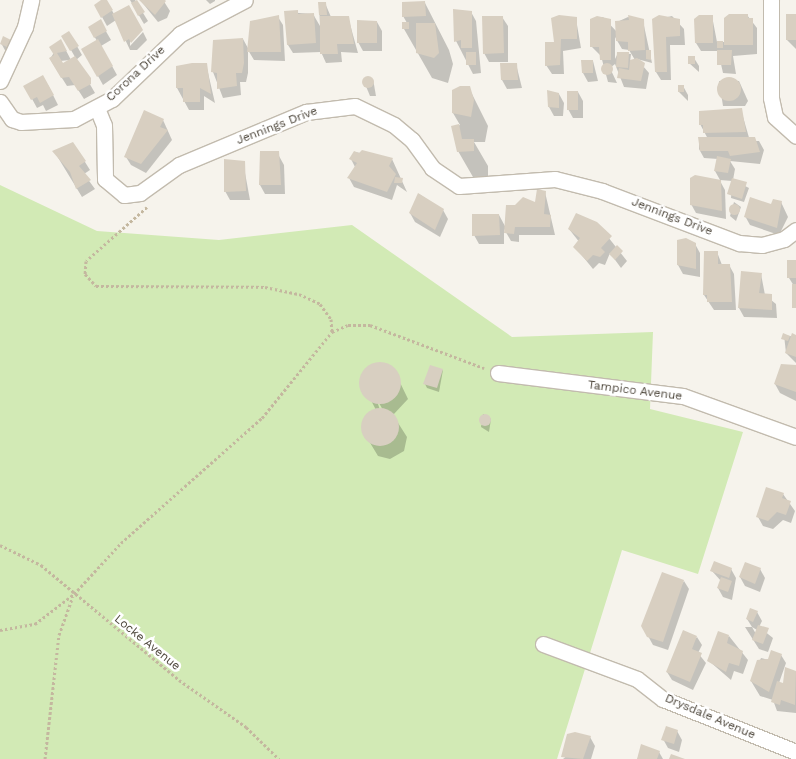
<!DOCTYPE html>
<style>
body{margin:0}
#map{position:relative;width:796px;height:759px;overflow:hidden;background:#f6f3ec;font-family:"Work Sans",sans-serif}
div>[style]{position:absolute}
.green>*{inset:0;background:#d2eab5}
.shadow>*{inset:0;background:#0003}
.building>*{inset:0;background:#d8cfc1}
.round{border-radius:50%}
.path>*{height:3px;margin-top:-1.5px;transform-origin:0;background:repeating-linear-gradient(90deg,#c4b79f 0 2.5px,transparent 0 5px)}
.roads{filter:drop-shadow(1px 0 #c2bbae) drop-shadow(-1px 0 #c2bbae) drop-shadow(0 1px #c2bbae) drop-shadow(0 -1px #c2bbae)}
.minor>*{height:15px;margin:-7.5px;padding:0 7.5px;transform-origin:7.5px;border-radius:7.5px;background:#fff}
span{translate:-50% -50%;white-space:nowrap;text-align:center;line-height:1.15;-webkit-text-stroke:5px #fff;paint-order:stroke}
.street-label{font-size:12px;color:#4b4439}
</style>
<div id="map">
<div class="green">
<div style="clip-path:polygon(0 185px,97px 231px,219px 240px,352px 225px,512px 337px,653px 332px,650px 409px,743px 432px,698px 574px,622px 550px,557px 759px,0 759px)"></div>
</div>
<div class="shadow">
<div style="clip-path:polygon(106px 0,114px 14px,142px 30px,130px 42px,130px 46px,143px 32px,147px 40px,137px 50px,130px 50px,116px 20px,107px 26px,96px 6px)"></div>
<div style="clip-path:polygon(130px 0,135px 0,148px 21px,144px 24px)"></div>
<div style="clip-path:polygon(140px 0,163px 0,170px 11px,167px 18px,158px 22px)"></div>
<div style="clip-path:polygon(206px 0,215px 0,215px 1px,210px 4px)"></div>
<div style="clip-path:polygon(319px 3px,325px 3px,331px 17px,348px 17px,358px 53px,341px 52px,342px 62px,326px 63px,321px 52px,293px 53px,288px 45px,286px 12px,313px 14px,320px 26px)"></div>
<div style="clip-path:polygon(425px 3px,449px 50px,453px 64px,448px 83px,432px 78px,404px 29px,407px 23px,403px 16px)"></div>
<div style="clip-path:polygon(471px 12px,476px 21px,481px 73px,473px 74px,455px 39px)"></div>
<div style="clip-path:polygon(747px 15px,757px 28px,757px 54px,733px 56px,736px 74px,723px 73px,718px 51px,701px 51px,696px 43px,712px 16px,717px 42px,725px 42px)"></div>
<div style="clip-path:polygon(787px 15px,796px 16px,796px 49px,787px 40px)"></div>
<div style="clip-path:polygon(672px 16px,684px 29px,685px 45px,670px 45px,671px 80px,661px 80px,656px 72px,654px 20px)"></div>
<div style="clip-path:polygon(278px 17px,283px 25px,285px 61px,254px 60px,248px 50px,248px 73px,246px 82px,240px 82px,241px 95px,223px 98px,213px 72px,243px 39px,249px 50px)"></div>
<div style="clip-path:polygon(502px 17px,508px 26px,508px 62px,489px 62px,484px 53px)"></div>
<div style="clip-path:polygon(evenodd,603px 17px,617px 32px,617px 22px,628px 17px,643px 21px,652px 63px,637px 59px,649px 73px,646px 89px,624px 87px,615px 64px,610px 68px,617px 83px,608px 82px,601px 56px,592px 47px,592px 20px,603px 17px,615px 37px,622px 49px,629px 50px,635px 60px,630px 62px,631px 54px,618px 53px,615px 59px,615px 37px)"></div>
<div style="clip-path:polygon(576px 19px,581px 48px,563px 51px,564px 74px,552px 74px,546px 65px,555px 43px)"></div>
<div style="clip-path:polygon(100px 21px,111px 40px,101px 46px,117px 75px,103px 85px,83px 49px,97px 41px,89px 27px)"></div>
<div style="clip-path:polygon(377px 22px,382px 31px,382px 51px,363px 51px,358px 42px)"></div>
<div style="clip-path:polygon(evenodd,69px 32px,82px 55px,76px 60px,95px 93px,84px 99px,75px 85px,67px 86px,50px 59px,61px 41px,71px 60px,75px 57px,63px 36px,69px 32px,70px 60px,62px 65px,60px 61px,70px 60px)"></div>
<div style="clip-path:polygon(10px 41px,15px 50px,6px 52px,1px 43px)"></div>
<div style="clip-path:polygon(694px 58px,699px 66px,699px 72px,689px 63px)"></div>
<div style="clip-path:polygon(593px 61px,598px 81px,588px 82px,583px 73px)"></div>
<div style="clip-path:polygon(206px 64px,215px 103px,204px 96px,204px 110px,189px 110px,177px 88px)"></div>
<div style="clip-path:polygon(516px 64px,522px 88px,507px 89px,502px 80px)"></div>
<div style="clip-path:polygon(363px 79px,373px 79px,376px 96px,370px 96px)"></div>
<div style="clip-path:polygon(719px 81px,739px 81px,748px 101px,745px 106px,723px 106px)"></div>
<div style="clip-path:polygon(48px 85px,58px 105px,46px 111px,43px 105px,37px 108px,25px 86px)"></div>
<div style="clip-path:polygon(683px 86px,688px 95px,688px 101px,679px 92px)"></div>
<div style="clip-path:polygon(469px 88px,488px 126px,485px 142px,474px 142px,488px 166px,488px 176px,473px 177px,458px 151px,452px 127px,460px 125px,453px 113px)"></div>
<div style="clip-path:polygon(578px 92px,583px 101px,583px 118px,573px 118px,568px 109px)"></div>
<div style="clip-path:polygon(559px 94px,564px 103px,563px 116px,554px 116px,549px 107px)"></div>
<div style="clip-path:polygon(741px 110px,750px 141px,759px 141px,764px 150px,760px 164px,730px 161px,735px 169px,733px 180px,749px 188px,744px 202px,731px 198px,732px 181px,720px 180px,715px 171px,718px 159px,704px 158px,699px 149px,699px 139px,708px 139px,700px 124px)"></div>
<div style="clip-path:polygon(163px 120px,172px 140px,146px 173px,131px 165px,126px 157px)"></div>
<div style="clip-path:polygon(54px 151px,85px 162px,90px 170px,84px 174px,95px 189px,82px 197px)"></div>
<div style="clip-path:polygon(355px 152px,392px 159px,407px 192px,397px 185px,392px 200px,354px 187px,349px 178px,355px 167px,351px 159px)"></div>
<div style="clip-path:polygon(261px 153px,279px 156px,284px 165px,285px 194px,265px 194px,260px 185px)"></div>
<div style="clip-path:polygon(243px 162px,250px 200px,230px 200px,225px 191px)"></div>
<div style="clip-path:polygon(720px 181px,725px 190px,726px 219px,696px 213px,691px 204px)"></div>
<div style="clip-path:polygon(545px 192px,555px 235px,519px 235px,519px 242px,511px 241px,504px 229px,504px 244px,479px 244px,474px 235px,499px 215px,506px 228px,516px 207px,536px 204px)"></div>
<div style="clip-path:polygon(419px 194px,443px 210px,448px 219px,440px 237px,415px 222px,410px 213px)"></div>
<div style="clip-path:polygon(734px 202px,741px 207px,736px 221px,730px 216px)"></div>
<div style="clip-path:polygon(781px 202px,788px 217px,779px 235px,750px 225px,745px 216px)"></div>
<div style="clip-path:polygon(597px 223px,627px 261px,621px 268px,610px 253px,605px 265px,599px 263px,593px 269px,575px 247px,580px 243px,569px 229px)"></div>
<div style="clip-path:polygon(695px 244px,700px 253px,700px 277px,683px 274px,678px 265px)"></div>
<div style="clip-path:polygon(717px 252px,722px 265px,729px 265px,734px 274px,736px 310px,714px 310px,704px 295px)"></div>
<div style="clip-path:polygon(796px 261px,796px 286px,794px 286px,789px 278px)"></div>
<div style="clip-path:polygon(761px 274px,765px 295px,776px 304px,777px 318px,744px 317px,739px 308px)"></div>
<div style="clip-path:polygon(784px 335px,796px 337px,796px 363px,786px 353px)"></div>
<div style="clip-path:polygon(evenodd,382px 364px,393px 368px,408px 399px,393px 415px,407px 437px,404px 451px,390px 459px,378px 456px,363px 431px,364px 418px,376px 410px,361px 381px,371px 366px,382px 364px,376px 398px,383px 410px,380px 410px,376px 398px)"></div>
<div style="clip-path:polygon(796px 368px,796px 401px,780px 393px,775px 384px)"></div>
<div style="clip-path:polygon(443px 370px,439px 392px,427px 388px,425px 384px)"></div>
<div style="clip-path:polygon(483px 414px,491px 419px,489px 432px,481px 427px)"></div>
<div style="clip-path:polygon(783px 494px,795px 511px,791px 523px,783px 520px,773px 529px,763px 526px,758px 517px)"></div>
<div style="clip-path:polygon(731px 569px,736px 578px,732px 600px,723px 597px,718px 588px,721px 581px,712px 571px)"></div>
<div style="clip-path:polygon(760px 569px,765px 578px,760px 592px,745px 586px,740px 577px)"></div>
<div style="clip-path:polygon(684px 581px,689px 589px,668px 650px,653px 645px,648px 636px)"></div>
<div style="clip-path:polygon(evenodd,757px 612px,762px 621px,759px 627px,773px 638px,768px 652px,759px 649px,745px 627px,752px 627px,747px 619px,757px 612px,752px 627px,757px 630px,756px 634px,752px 627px)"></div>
<div style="clip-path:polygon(729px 636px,748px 660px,743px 674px,734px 671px,731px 680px,709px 661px)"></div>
<div style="clip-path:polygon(697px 637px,702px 645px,698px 653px,706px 663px,693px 690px,672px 680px,667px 672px)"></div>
<div style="clip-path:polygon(781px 655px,786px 663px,779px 683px,784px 685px,786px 669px,796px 672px,796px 713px,777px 711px,773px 700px,760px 696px,751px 681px,761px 658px,769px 660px)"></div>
<div style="clip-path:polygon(677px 731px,682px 740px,679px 752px,668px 748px,663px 739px)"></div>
<div style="clip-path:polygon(590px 737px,595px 746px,591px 759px,563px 759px)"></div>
<div style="clip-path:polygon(659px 752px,663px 759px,637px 759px)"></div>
</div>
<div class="building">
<div style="clip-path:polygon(101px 0,107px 0,113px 10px,101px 18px,94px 5px)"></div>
<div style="clip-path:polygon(137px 0,145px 12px,138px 16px,131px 3px)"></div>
<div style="clip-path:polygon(139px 0,165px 0,166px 1px,155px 15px)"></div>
<div style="clip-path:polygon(425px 1px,426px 16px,402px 17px,402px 2px)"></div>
<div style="clip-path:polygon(318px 2px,326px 2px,327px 15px,319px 15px)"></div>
<div style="clip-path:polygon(129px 5px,143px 30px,131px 43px,129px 39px,124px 42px,112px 14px)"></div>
<div style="clip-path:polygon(453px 9px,472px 11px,472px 48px,461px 48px,461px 40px,454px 42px)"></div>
<div style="clip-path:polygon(298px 10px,298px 14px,314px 13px,316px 43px,287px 45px,284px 11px)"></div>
<div style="clip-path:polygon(729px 14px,748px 14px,748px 18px,753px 18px,753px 45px,724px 45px,724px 18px)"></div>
<div style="clip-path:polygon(786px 14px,796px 14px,796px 40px,786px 40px)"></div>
<div style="clip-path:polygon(279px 15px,281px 52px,247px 52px,250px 21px)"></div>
<div style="clip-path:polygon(559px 15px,577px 17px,577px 39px,561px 39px,560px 65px,545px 66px,545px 42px,554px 42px,551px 18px)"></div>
<div style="clip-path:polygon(628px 15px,644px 19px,645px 50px,628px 51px,628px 42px,616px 41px,615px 21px,629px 20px)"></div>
<div style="clip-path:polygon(659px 15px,680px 19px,680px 36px,666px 37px,667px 72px,655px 72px,652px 19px)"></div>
<div style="clip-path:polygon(699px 15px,713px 15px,713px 43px,695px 43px,694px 19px)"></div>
<div style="clip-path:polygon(320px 16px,349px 16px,354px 44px,337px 44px,338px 54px,320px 54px)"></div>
<div style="clip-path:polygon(482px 16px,503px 16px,504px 53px,483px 54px)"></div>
<div style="clip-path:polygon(597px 16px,611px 19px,611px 60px,600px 60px,599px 47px,590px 47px,590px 19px)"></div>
<div style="clip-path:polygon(101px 19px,107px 31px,94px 38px,88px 27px)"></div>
<div style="clip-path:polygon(357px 20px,377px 21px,377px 43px,357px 43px)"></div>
<div style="clip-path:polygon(402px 22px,409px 22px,409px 29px,402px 29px)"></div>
<div style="clip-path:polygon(416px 23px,435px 23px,439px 53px,434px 58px,416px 53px)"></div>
<div style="clip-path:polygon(69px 31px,79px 46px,70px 51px,61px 36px)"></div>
<div style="clip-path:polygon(3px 36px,11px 40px,7px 47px,0 44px)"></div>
<div style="clip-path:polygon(243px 38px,244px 63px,242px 73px,236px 73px,237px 86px,217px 89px,217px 73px,211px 72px,213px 40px)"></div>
<div style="clip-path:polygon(61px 39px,67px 51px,57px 53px,63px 63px,75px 56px,91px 78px,91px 84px,78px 91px,69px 77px,61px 78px,49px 58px,54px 55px,49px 47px)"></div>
<div style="clip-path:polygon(98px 39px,113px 66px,97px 77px,81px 49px)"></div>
<div style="clip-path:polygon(717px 41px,723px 41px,723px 48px,717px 48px)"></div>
<div style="clip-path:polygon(646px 50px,651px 50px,651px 60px,646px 59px)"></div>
<div style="clip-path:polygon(717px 50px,732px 50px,731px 65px,717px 65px)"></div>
<div style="clip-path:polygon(466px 52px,476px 52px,476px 65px,466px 65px)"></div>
<div style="clip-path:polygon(617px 52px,629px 52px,628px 68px,616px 67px)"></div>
<div style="clip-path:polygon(688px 56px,695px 56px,695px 64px,688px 64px)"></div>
<div style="clip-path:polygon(637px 58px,645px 63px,641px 81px,617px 78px,619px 68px,629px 70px,630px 60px)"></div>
<div style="clip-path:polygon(581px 60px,593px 60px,593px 73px,582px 73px)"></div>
<div style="clip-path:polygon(192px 63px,207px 63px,211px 94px,200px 88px,200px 102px,183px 102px,183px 88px,176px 88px,176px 66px)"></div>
<div style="clip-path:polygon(500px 63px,517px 63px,518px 80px,501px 80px)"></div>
<div class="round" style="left:601px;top:63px;width:12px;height:12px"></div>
<div style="clip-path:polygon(43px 75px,54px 95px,40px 103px,37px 97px,31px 100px,23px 86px)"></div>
<div class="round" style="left:362px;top:76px;width:12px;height:12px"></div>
<div class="round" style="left:717px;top:77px;width:24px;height:24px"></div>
<div style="clip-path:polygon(678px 85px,684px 85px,684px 92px,678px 92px)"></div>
<div style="clip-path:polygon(460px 86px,470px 86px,474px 100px,471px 117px,452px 113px,452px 90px)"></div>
<div style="clip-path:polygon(547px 90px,559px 93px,559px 108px,548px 107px)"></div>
<div style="clip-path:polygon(567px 91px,578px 91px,578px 110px,567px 110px)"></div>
<div style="clip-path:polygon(742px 108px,746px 132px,703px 133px,703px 125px,699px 125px,699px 111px)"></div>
<div style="clip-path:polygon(144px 110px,164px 119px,160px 127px,168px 130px,141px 164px,124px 157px)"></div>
<div style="clip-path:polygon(459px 124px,462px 139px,474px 139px,474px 151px,457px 152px,451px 126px)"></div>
<div style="clip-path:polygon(698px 137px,755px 137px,760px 152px,730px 156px,728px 151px,700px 151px)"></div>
<div style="clip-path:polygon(73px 142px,86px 161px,79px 166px,91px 180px,76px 189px,70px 172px,52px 151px)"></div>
<div style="clip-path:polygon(362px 150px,393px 158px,389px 166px,396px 174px,387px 192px,347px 178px,357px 163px,349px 159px,354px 151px,359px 153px)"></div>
<div style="clip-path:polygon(260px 151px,279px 151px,281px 185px,259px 185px)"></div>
<div style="clip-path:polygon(717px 156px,731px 159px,728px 173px,714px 171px)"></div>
<div style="clip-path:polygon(224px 159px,245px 161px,246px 191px,224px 192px)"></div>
<div style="clip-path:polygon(695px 175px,721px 180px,722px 211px,690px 205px,690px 178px)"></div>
<div style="clip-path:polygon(395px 177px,403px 178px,402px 183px,394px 183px)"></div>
<div style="clip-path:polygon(732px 178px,747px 182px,742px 199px,727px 194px)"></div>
<div style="clip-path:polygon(537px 189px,546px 191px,544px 214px,551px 215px,550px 227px,515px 227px,514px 234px,504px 233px,506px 205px,515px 205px,523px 197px,535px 202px)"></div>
<div style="clip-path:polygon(418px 193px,444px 209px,435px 230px,409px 213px)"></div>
<div style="clip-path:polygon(750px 197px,771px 204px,773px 199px,782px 201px,777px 228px,744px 217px)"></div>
<div class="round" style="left:728.5px;top:203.5px;width:11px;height:11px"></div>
<div style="clip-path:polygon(576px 213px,597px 222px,612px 236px,601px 248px,605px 252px,600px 257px,593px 255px,587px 261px,573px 247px,580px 238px,568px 229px)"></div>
<div style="clip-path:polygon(472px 214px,499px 214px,500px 235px,472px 236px)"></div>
<div style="clip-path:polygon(686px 238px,696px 243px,696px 269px,677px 265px,677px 240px)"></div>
<div style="clip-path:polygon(617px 245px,623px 251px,615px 260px,609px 254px)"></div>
<div style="clip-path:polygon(704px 251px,718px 251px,718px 264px,730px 264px,732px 302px,707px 302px,707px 295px,703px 295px)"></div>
<div style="clip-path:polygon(787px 260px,796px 260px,796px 278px,787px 278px)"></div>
<div style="clip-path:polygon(741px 271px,762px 273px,759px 293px,772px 294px,772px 310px,738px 308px)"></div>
<div style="clip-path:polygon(792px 284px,796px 284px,796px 308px,792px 308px)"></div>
<div style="clip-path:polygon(783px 333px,790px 336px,788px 341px,781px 339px)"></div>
<div style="clip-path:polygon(792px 333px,796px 335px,796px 357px,785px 353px)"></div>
<div class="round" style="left:359px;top:362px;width:42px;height:42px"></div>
<div style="clip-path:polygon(781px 364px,796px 365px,796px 392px,774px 384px)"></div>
<div style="clip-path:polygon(430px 365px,443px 369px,437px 388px,423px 384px)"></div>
<div class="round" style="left:361px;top:408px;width:38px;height:38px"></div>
<div class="round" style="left:479px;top:414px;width:12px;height:12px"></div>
<div style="clip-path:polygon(766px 487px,784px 493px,782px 498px,791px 501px,786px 515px,777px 512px,768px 521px,756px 517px)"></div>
<div style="clip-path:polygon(714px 561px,732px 568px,729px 578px,710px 571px)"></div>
<div style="clip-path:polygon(745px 562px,761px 568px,755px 584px,739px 577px)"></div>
<div style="clip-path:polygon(662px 572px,684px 580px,663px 642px,647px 637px,641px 626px)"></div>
<div style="clip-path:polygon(721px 577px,732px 581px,728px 592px,717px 588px)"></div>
<div style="clip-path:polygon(750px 608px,758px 611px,753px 622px,746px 619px)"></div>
<div style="clip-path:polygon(758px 625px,769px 628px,763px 644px,752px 640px)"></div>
<div style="clip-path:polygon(683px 630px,697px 636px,692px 649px,702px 653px,690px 682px,666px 672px)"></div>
<div style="clip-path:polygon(718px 631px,729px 635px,727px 643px,743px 651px,739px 666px,729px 663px,726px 672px,707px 661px)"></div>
<div style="clip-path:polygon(771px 650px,782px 654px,769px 692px,750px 681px,757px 660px,768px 659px)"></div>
<div style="clip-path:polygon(785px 667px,796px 671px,795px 705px,781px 700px,780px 705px,771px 702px,777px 681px,783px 683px)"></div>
<div style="clip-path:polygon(666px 726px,678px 730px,674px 744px,661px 740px)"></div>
<div style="clip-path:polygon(575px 732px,591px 736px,583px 759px,561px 757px,567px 734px)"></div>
<div style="clip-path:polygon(641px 744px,660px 751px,657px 759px,637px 759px)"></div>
<div style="clip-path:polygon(671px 754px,685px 759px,669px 759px)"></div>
</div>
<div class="path">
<div style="left:147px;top:207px;width:81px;rotate:138.5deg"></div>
<div style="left:86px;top:261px;width:13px;rotate:94deg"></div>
<div style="left:85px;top:274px;width:16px;rotate:47deg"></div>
<div style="left:96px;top:286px;width:169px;rotate:0.3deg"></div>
<div style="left:265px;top:287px;width:35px;rotate:12deg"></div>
<div style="left:299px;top:294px;width:23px;rotate:25deg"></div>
<div style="left:320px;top:304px;width:19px;rotate:54deg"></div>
<div style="left:331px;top:319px;width:13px;rotate:86deg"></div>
<div style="left:332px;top:332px;width:17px;rotate:-24deg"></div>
<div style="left:348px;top:325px;width:22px"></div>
<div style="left:370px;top:325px;width:122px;rotate:20.7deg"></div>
<div style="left:0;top:545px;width:46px;rotate:26deg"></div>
<div style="left:41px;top:565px;width:180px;rotate:39.8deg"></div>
<div style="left:179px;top:680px;width:82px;rotate:35deg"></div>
<div style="left:246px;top:727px;width:46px;rotate:44.1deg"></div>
<div style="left:0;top:630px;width:36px;rotate:-10deg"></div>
<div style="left:35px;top:624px;width:49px;rotate:-37.6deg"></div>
<div style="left:74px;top:594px;width:69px;rotate:-47.3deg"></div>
<div style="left:121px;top:543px;width:188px;rotate:-41.6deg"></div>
<div style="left:262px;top:418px;width:111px;rotate:-50.9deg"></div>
<div style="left:45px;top:759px;width:125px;rotate:-83.6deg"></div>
<div style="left:59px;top:635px;width:41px;rotate:-70.3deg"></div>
</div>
<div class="roads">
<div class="minor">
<div style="left:771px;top:0;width:98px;rotate:90deg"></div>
<div style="left:771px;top:98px;width:19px;rotate:78deg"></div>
<div style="left:775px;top:117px;width:28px;rotate:42deg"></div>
<div style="left:0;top:81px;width:60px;rotate:-65.2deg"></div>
<div style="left:25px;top:27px;width:28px;rotate:-77deg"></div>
<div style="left:0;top:102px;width:21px;rotate:55deg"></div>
<div style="left:12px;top:119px;width:9px;rotate:18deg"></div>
<div style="left:21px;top:122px;width:53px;rotate:-3.2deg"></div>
<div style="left:74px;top:119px;width:43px;rotate:-27.8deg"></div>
<div style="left:112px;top:99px;width:94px;rotate:-43.7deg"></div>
<div style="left:180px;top:34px;width:73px;rotate:-27.6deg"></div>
<div style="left:97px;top:108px;width:18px;rotate:68deg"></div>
<div style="left:104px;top:125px;width:54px;rotate:88.9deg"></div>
<div style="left:105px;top:179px;width:25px;rotate:40deg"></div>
<div style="left:124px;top:195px;width:16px;rotate:-7deg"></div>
<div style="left:140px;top:193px;width:48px;rotate:-35.7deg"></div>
<div style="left:179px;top:165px;width:138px;rotate:-22.7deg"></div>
<div style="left:306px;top:112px;width:49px;rotate:-7deg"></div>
<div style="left:355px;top:106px;width:43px;rotate:26deg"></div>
<div style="left:394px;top:125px;width:23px;rotate:40deg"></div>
<div style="left:412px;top:140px;width:34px;rotate:54deg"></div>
<div style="left:432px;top:168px;width:32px;rotate:34deg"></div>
<div style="left:459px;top:186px;width:96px;rotate:-4.2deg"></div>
<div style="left:555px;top:179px;width:49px;rotate:14.3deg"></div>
<div style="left:602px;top:191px;width:147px;rotate:20.8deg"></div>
<div style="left:739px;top:243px;width:23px;rotate:5deg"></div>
<div style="left:762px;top:245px;width:23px;rotate:-15deg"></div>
<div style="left:784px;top:239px;width:15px;rotate:-37deg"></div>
<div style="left:498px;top:373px;width:186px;rotate:7.1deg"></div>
<div style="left:683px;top:396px;width:120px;rotate:19.9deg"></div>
<div style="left:543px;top:644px;width:100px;rotate:20.4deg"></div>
<div style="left:637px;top:679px;width:33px;rotate:38deg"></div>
<div style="left:663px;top:699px;width:143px;rotate:21.7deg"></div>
</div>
</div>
<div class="street-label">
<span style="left:136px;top:74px;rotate:-43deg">Corona Drive</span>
<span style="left:277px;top:126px;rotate:-21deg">Jennings Drive</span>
<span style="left:672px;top:217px;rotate:21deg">Jennings Drive</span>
<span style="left:635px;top:391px;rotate:7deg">Tampico Avenue</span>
<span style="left:147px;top:643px;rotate:39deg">Locke Avenue</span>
<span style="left:710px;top:717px;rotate:23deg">Drysdale Avenue</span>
</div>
</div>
